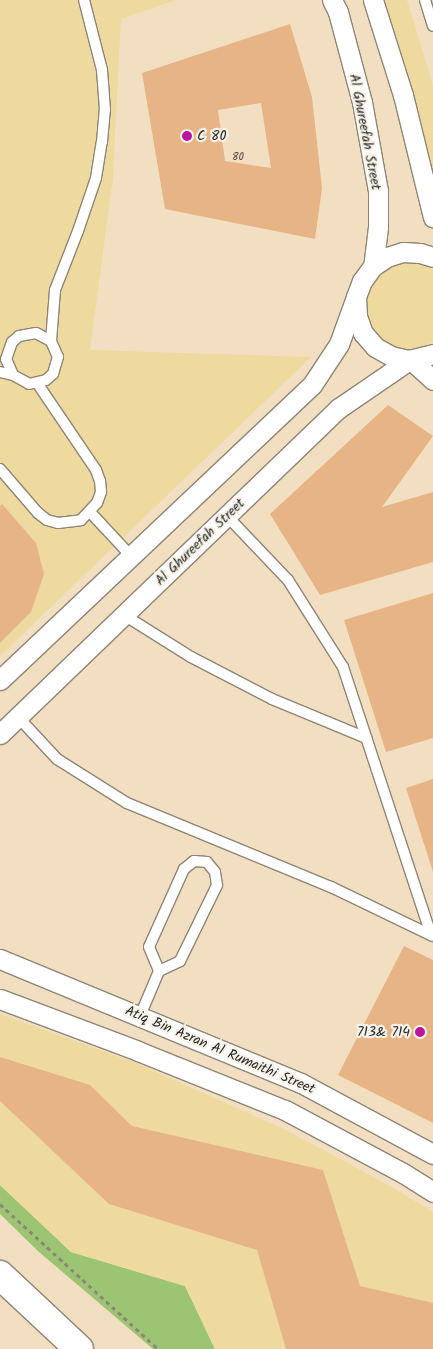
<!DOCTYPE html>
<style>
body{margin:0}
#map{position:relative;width:433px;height:1349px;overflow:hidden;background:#f2dfc2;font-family:Kalam,sans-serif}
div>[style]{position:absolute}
.green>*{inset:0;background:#9bc572}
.sand>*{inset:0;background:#eeda9e}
.building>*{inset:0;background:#e7b485}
.path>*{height:3px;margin-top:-1.5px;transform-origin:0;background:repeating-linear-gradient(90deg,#8e8576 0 4px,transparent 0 8px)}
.roads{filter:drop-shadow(1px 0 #8e8576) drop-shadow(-1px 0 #8e8576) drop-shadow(0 1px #8e8576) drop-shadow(0 -1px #8e8576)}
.service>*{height:10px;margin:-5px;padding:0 5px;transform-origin:5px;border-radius:5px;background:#fff}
.minor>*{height:19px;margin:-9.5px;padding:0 9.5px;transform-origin:9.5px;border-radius:9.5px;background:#fff}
.primary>*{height:28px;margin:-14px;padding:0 14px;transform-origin:14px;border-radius:14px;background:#fff}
.dots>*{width:14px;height:14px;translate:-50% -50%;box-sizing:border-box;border:2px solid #f7f3e8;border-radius:50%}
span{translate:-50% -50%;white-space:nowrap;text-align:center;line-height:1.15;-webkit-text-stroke:4.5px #f7f3e8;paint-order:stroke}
.number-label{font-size:11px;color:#5a4d42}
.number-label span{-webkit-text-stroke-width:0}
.street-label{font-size:14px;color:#2b2b2b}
.poi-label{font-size:14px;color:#2b2b2b}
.left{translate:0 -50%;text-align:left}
.right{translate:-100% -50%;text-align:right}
</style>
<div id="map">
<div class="green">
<div style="clip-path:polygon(0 1185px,71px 1252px,185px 1286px,215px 1349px,153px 1349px,39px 1252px,0 1214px)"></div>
</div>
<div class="sand">
<div style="clip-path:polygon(0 0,176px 0,121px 19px,113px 178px,90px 350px,311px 357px,0 656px)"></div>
<div style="clip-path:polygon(384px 0,407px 0,433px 85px,433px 199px,410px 95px)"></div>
<div style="clip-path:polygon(406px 262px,421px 264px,433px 270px,433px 342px,418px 349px,404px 349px,390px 345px,378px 337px,370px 325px,365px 312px,366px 297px,371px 284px,380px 273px,392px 265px)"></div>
<div style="clip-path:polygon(0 1014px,136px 1063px,286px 1130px,392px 1187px,433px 1212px,433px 1349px,215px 1349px,185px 1286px,71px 1252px,0 1185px)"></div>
</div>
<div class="building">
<div style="clip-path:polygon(evenodd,290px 24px,312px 97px,322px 188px,315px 239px,165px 209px,142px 73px,290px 24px,261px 103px,271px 168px,225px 161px,218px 110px,261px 103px)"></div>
<div style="clip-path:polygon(388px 405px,433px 436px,382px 507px,433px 492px,433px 562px,320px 595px,270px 514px)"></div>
<div style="clip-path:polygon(2px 504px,36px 543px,44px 574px,31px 612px,0 643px,0 506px)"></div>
<div style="clip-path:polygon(433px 593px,433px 738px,386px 752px,344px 620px)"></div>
<div style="clip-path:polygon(433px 779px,433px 872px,406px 788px)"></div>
<div style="clip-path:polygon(404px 946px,433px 960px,433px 1123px,338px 1075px)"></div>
<div style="clip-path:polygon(0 1057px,90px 1085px,132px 1126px,323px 1170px,360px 1286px,433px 1303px,433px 1349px,286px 1349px,257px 1250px,109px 1204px,0 1101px)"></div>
</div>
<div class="path">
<div style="left:0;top:1204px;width:214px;rotate:42.5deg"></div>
</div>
<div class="roads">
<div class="service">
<div style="left:425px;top:0;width:27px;rotate:73deg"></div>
<div style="left:51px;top:341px;width:51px;rotate:-85.5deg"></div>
<div style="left:55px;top:290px;width:63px;rotate:-68.7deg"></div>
<div style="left:78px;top:231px;width:56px;rotate:-71.2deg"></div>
<div style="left:96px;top:178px;width:36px;rotate:-81deg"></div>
<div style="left:102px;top:142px;width:32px;rotate:-85deg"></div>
<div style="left:105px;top:110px;width:40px;rotate:-94.3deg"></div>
<div style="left:102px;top:70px;width:72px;rotate:-104.4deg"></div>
<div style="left:0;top:372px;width:13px;rotate:13deg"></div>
<div style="left:13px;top:375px;width:18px;rotate:29deg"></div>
<div style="left:29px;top:384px;width:17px;rotate:-13deg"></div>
<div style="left:46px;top:380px;width:9px;rotate:-41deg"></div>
<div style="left:53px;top:374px;width:18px;rotate:-74deg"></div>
<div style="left:58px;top:357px;width:17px;rotate:-114deg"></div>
<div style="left:51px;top:341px;width:17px;rotate:-152deg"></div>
<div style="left:36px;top:333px;width:17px;rotate:170deg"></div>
<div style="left:19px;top:336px;width:9px;rotate:139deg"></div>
<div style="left:12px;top:342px;width:18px;rotate:109deg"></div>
<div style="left:6px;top:359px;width:17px;rotate:66deg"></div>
<div style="left:0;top:469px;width:58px;rotate:49.2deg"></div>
<div style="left:38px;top:513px;width:11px;rotate:38deg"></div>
<div style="left:47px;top:520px;width:11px;rotate:15deg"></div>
<div style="left:58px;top:523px;width:23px;rotate:-7deg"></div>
<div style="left:81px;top:520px;width:23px;rotate:-47deg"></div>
<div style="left:97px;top:503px;width:12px;rotate:-70deg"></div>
<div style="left:101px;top:492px;width:11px;rotate:-95deg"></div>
<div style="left:100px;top:481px;width:12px;rotate:-110deg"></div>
<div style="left:96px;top:470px;width:105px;rotate:-124.1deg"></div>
<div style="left:90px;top:512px;width:60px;rotate:47deg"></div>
<div style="left:227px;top:516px;width:88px;rotate:46.4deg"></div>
<div style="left:288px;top:580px;width:103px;rotate:57.7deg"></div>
<div style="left:343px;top:667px;width:282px;rotate:71.8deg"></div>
<div style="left:124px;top:615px;width:79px;rotate:32.1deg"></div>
<div style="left:191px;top:657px;width:91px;rotate:27.4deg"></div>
<div style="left:272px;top:699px;width:102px;rotate:22.5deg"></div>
<div style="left:18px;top:717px;width:57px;rotate:47.1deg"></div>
<div style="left:57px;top:759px;width:83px;rotate:32.2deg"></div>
<div style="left:127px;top:803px;width:221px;rotate:22.4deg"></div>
<div style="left:331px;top:887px;width:113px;rotate:25.7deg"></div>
<div style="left:140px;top:1016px;width:49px;rotate:-67.1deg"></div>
<div style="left:159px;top:971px;width:23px;rotate:-25deg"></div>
<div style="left:180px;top:961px;width:85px;rotate:-64deg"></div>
<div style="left:217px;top:885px;width:13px;rotate:-99deg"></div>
<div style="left:215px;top:872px;width:13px;rotate:-129deg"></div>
<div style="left:207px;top:862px;width:13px;rotate:-176deg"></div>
<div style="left:194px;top:861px;width:13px;rotate:141deg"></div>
<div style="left:184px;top:869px;width:85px;rotate:114.2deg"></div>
<div style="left:149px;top:947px;width:26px;rotate:67deg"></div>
</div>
<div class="minor">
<div style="left:332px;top:0;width:13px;rotate:63deg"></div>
<div style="left:338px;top:12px;width:93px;rotate:75.1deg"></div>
<div style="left:362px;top:102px;width:90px;rotate:79.8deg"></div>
<div style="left:378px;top:191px;width:36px;rotate:90deg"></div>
<div style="left:378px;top:227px;width:39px;rotate:97deg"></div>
<div style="left:373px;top:0;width:100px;rotate:72.5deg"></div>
<div style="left:403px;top:95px;width:126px;rotate:76.2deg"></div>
<div style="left:433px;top:257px;width:14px;rotate:-163deg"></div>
<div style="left:420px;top:253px;width:17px;rotate:-177deg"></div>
<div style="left:403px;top:252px;width:17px;rotate:163deg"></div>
<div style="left:387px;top:257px;width:17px;rotate:147deg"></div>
<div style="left:373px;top:266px;width:19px;rotate:126deg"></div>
<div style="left:362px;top:281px;width:17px;rotate:111deg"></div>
<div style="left:356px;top:297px;width:19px;rotate:87deg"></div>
<div style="left:357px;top:316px;width:18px;rotate:71deg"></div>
<div style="left:363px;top:333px;width:18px;rotate:49deg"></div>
<div style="left:375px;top:347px;width:18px;rotate:29deg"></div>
<div style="left:391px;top:356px;width:18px;rotate:13deg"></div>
<div style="left:409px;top:360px;width:25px;rotate:-14deg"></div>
<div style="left:411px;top:360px;width:30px;rotate:42deg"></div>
<div style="left:0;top:680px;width:429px;rotate:-43.4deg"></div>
<div style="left:312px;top:385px;width:49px;rotate:-56.6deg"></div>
<div style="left:339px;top:344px;width:50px;rotate:-70.1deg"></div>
<div style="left:0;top:734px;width:470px;rotate:-43.9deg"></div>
<div style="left:339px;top:408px;width:85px;rotate:-34.4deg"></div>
<div style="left:0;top:959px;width:326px;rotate:22.4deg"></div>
<div style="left:301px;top:1083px;width:150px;rotate:28.3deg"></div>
<div style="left:0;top:999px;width:147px;rotate:20.6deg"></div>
<div style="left:138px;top:1051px;width:158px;rotate:21.9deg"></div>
<div style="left:285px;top:1110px;width:134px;rotate:28.1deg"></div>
<div style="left:403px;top:1173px;width:36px;rotate:32deg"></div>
</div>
<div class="primary">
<div style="left:0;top:1275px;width:108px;rotate:43.1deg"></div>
</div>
</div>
<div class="dots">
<div style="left:187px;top:136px;background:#b5179e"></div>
<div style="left:420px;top:1032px;background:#b5179e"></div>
</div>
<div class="number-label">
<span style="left:238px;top:157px">80</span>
</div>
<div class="street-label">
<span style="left:365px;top:132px;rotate:79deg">Al Ghureefah Street</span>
<span style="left:200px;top:542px;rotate:-44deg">Al Ghureefah Street</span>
<span style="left:220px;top:1050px;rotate:23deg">Atiq Bin Azran Al Rumaithi Street</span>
</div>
<div class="poi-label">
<span class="left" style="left:197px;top:136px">C 80</span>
<span class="right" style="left:410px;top:1032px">713&amp; 714</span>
</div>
</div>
